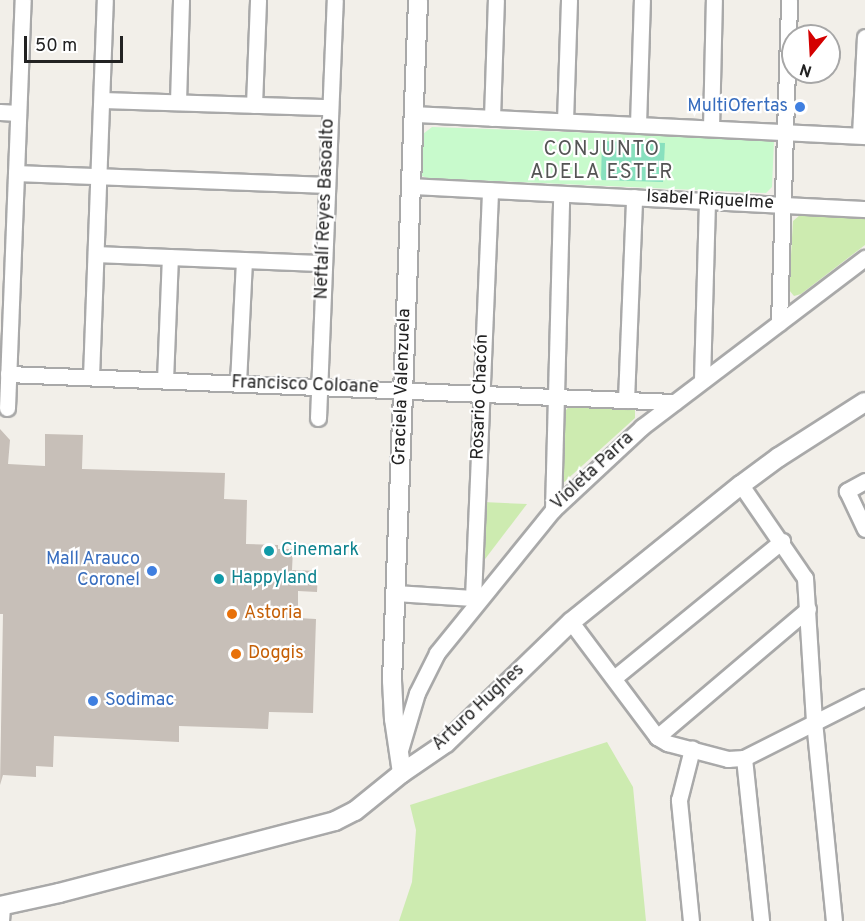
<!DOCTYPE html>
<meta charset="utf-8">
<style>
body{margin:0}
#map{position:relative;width:865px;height:921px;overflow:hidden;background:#f2efe9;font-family:Overpass,sans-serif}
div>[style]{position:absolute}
.grass>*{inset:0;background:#cdebb0}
.park>*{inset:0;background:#c8facc}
.pitch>*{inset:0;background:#88e0be}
.building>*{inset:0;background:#c7bfb8}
.roads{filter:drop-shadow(2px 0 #a9a9a9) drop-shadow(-2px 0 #a9a9a9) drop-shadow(0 2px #a9a9a9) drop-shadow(0 -2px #a9a9a9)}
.minor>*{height:15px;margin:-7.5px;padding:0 7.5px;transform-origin:7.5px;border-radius:7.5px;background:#fff}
.tertiary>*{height:18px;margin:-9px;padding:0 9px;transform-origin:9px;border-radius:9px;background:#fff}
.dots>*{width:16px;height:16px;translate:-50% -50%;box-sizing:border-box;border:3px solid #fff;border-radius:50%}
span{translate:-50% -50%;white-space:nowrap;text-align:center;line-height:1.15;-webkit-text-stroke:4.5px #fff;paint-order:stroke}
.shop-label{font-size:18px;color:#366cbe}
.right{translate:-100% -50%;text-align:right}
.left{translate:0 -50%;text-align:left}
.street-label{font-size:18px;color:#222}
.culture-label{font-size:18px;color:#0d838f}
.food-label{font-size:18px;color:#c56008}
.neighbourhood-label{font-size:20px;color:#555;letter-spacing:1.5px}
.north{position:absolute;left:781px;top:24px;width:60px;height:60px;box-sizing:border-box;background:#fff;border:2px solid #a7a7a7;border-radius:50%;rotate:198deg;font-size:16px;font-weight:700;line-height:24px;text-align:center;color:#222}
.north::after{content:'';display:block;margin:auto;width:21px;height:27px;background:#d40000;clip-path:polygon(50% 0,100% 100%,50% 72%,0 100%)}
.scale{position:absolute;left:24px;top:36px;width:99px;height:27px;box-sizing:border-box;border:3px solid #222;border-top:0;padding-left:8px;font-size:18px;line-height:21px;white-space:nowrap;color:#222;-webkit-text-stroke:4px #fff;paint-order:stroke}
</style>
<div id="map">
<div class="grass">
<div style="clip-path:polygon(800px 215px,865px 217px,865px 245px,801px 294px,794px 296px,789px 290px,793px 221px)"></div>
<div style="clip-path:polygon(569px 406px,635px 410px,635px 418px,562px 484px,562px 416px)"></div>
<div style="clip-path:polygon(483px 502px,527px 504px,479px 567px)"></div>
<div style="clip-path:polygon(607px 742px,633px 787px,646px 921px,399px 921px,412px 882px,416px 830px,410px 805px)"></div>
</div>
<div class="park">
<div style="clip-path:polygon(432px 127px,705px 137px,706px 132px,769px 133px,774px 141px,772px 187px,766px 193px,427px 178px,422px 176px,423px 134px)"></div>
</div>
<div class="pitch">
<div style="clip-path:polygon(602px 141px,665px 143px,663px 182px,601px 180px)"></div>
</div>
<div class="building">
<div style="clip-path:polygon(0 429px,10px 440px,8px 464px,45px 466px,45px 434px,83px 435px,82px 469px,225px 473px,224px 499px,247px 500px,246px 544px,278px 545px,278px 549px,293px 549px,292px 570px,318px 571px,317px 592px,298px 591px,298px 618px,316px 619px,313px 713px,269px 712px,268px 729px,179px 726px,179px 742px,54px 736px,53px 767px,36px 766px,36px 777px,3px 775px,0 785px,3px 614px,0 614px)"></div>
</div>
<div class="roads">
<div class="minor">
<div style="left:102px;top:100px;width:228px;rotate:1.8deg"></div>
<div style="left:178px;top:102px;width:102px;rotate:-88.3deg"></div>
<div style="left:254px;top:105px;width:105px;rotate:-87.8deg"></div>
<div style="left:0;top:112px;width:18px;rotate:3deg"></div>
<div style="left:414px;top:114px;width:452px;rotate:2.8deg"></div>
<div style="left:492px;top:118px;width:118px;rotate:-88.1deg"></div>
<div style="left:565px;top:121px;width:121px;rotate:-88.1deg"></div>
<div style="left:638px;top:125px;width:125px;rotate:-88.2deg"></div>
<div style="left:711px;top:128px;width:128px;rotate:-88.7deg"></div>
<div style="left:860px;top:135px;width:98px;rotate:-87.1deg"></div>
<div style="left:16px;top:173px;width:311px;rotate:2.2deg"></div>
<div style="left:411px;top:186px;width:455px;rotate:2.9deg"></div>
<div style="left:96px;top:254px;width:228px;rotate:2.3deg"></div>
<div style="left:779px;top:323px;width:323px;rotate:-88.2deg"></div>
<div style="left:8px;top:374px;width:667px;rotate:2.41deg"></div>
<div style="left:91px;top:377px;width:377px;rotate:-87.9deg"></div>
<div style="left:165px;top:380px;width:123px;rotate:-87.7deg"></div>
<div style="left:702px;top:380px;width:179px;rotate:-88.4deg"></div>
<div style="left:238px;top:383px;width:123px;rotate:-87.2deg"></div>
<div style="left:626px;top:400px;width:203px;rotate:-87.7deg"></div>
<div style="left:7px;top:408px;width:408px;rotate:-87.8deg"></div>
<div style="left:318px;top:418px;width:418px;rotate:-87.7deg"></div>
<div style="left:865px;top:481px;width:21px;rotate:151deg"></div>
<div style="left:847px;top:491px;width:42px;rotate:64.7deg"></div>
<div style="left:741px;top:485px;width:113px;rotate:55.5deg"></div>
<div style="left:805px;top:578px;width:143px;rotate:86.4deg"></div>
<div style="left:814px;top:721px;width:201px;rotate:84.3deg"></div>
<div style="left:553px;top:510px;width:316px;rotate:-88.5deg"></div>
<div style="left:395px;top:593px;width:78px;rotate:3.7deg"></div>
<div style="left:477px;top:601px;width:5px;rotate:-143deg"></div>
<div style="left:473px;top:598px;width:408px;rotate:-87.6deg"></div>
<div style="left:571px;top:622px;width:144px;rotate:53.2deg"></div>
<div style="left:657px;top:737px;width:12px;rotate:31deg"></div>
<div style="left:667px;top:743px;width:63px;rotate:14.7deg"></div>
<div style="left:728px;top:759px;width:16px;rotate:-4deg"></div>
<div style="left:744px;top:758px;width:136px;rotate:-26.8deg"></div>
<div style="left:614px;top:678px;width:217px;rotate:-39.2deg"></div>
<div style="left:657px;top:737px;width:198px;rotate:-40.3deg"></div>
<div style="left:400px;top:750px;width:59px;rotate:-73.4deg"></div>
<div style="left:417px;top:693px;width:45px;rotate:-63.4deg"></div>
<div style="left:437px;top:653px;width:184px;rotate:-51deg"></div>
<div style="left:553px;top:510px;width:122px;rotate:-43deg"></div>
<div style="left:642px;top:427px;width:280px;rotate:-37.2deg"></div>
<div style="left:744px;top:758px;width:164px;rotate:84deg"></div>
<div style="left:1px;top:921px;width:15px;rotate:-86deg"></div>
<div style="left:691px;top:921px;width:122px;rotate:-95.7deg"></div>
<div style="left:679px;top:800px;width:53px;rotate:-75.7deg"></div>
</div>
<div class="tertiary">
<div style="left:402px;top:773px;width:55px;rotate:-98.4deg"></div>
<div style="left:394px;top:719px;width:38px;rotate:-93deg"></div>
<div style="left:392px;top:681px;width:681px;rotate:-87.81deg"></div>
<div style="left:0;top:906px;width:60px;rotate:-12.4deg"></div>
<div style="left:59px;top:893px;width:285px;rotate:-14.6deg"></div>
<div style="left:335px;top:821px;width:22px;rotate:-27deg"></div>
<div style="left:355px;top:811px;width:60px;rotate:-39deg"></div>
<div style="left:402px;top:773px;width:53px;rotate:-34.3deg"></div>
<div style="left:446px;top:743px;width:174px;rotate:-44.1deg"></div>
<div style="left:571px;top:622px;width:218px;rotate:-38.9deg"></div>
<div style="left:741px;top:485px;width:47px;rotate:-36.4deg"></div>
<div style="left:779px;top:457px;width:102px;rotate:-32.6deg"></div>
</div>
</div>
<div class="dots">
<div style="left:800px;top:107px;background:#3f7fe0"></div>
<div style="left:269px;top:551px;background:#0f9aa8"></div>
<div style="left:152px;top:571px;background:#3f7fe0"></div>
<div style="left:219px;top:579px;background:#0f9aa8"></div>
<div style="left:232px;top:614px;background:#e8710a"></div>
<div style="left:236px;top:654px;background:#e8710a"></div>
<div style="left:93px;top:701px;background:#3f7fe0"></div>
</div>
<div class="shop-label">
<span class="right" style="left:788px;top:107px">MultiOfertas</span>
<span class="right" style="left:140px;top:571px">Mall Arauco<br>Coronel</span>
<span class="left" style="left:105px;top:701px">Sodimac</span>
</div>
<div class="street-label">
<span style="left:710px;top:201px;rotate:3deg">Isabel Riquelme</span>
<span style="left:326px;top:209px;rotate:-88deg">Neftalí Reyes Basoalto</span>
<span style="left:305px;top:386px;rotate:2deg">Francisco Coloane</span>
<span style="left:403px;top:387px;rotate:-88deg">Graciela Valenzuela</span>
<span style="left:481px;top:397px;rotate:-88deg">Rosario Chacón</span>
<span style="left:593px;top:472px;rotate:-43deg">Violeta Parra</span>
<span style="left:479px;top:708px;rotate:-43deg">Arturo Hughes</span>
</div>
<div class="culture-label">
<span class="left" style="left:281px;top:551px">Cinemark</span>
<span class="left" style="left:231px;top:579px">Happyland</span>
</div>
<div class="food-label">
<span class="left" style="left:244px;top:614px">Astoria</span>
<span class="left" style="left:248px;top:654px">Doggis</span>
</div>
<div class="neighbourhood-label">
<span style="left:602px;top:162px">CONJUNTO<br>ADELA ESTER</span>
</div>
<div class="north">N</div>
<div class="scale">50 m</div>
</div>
